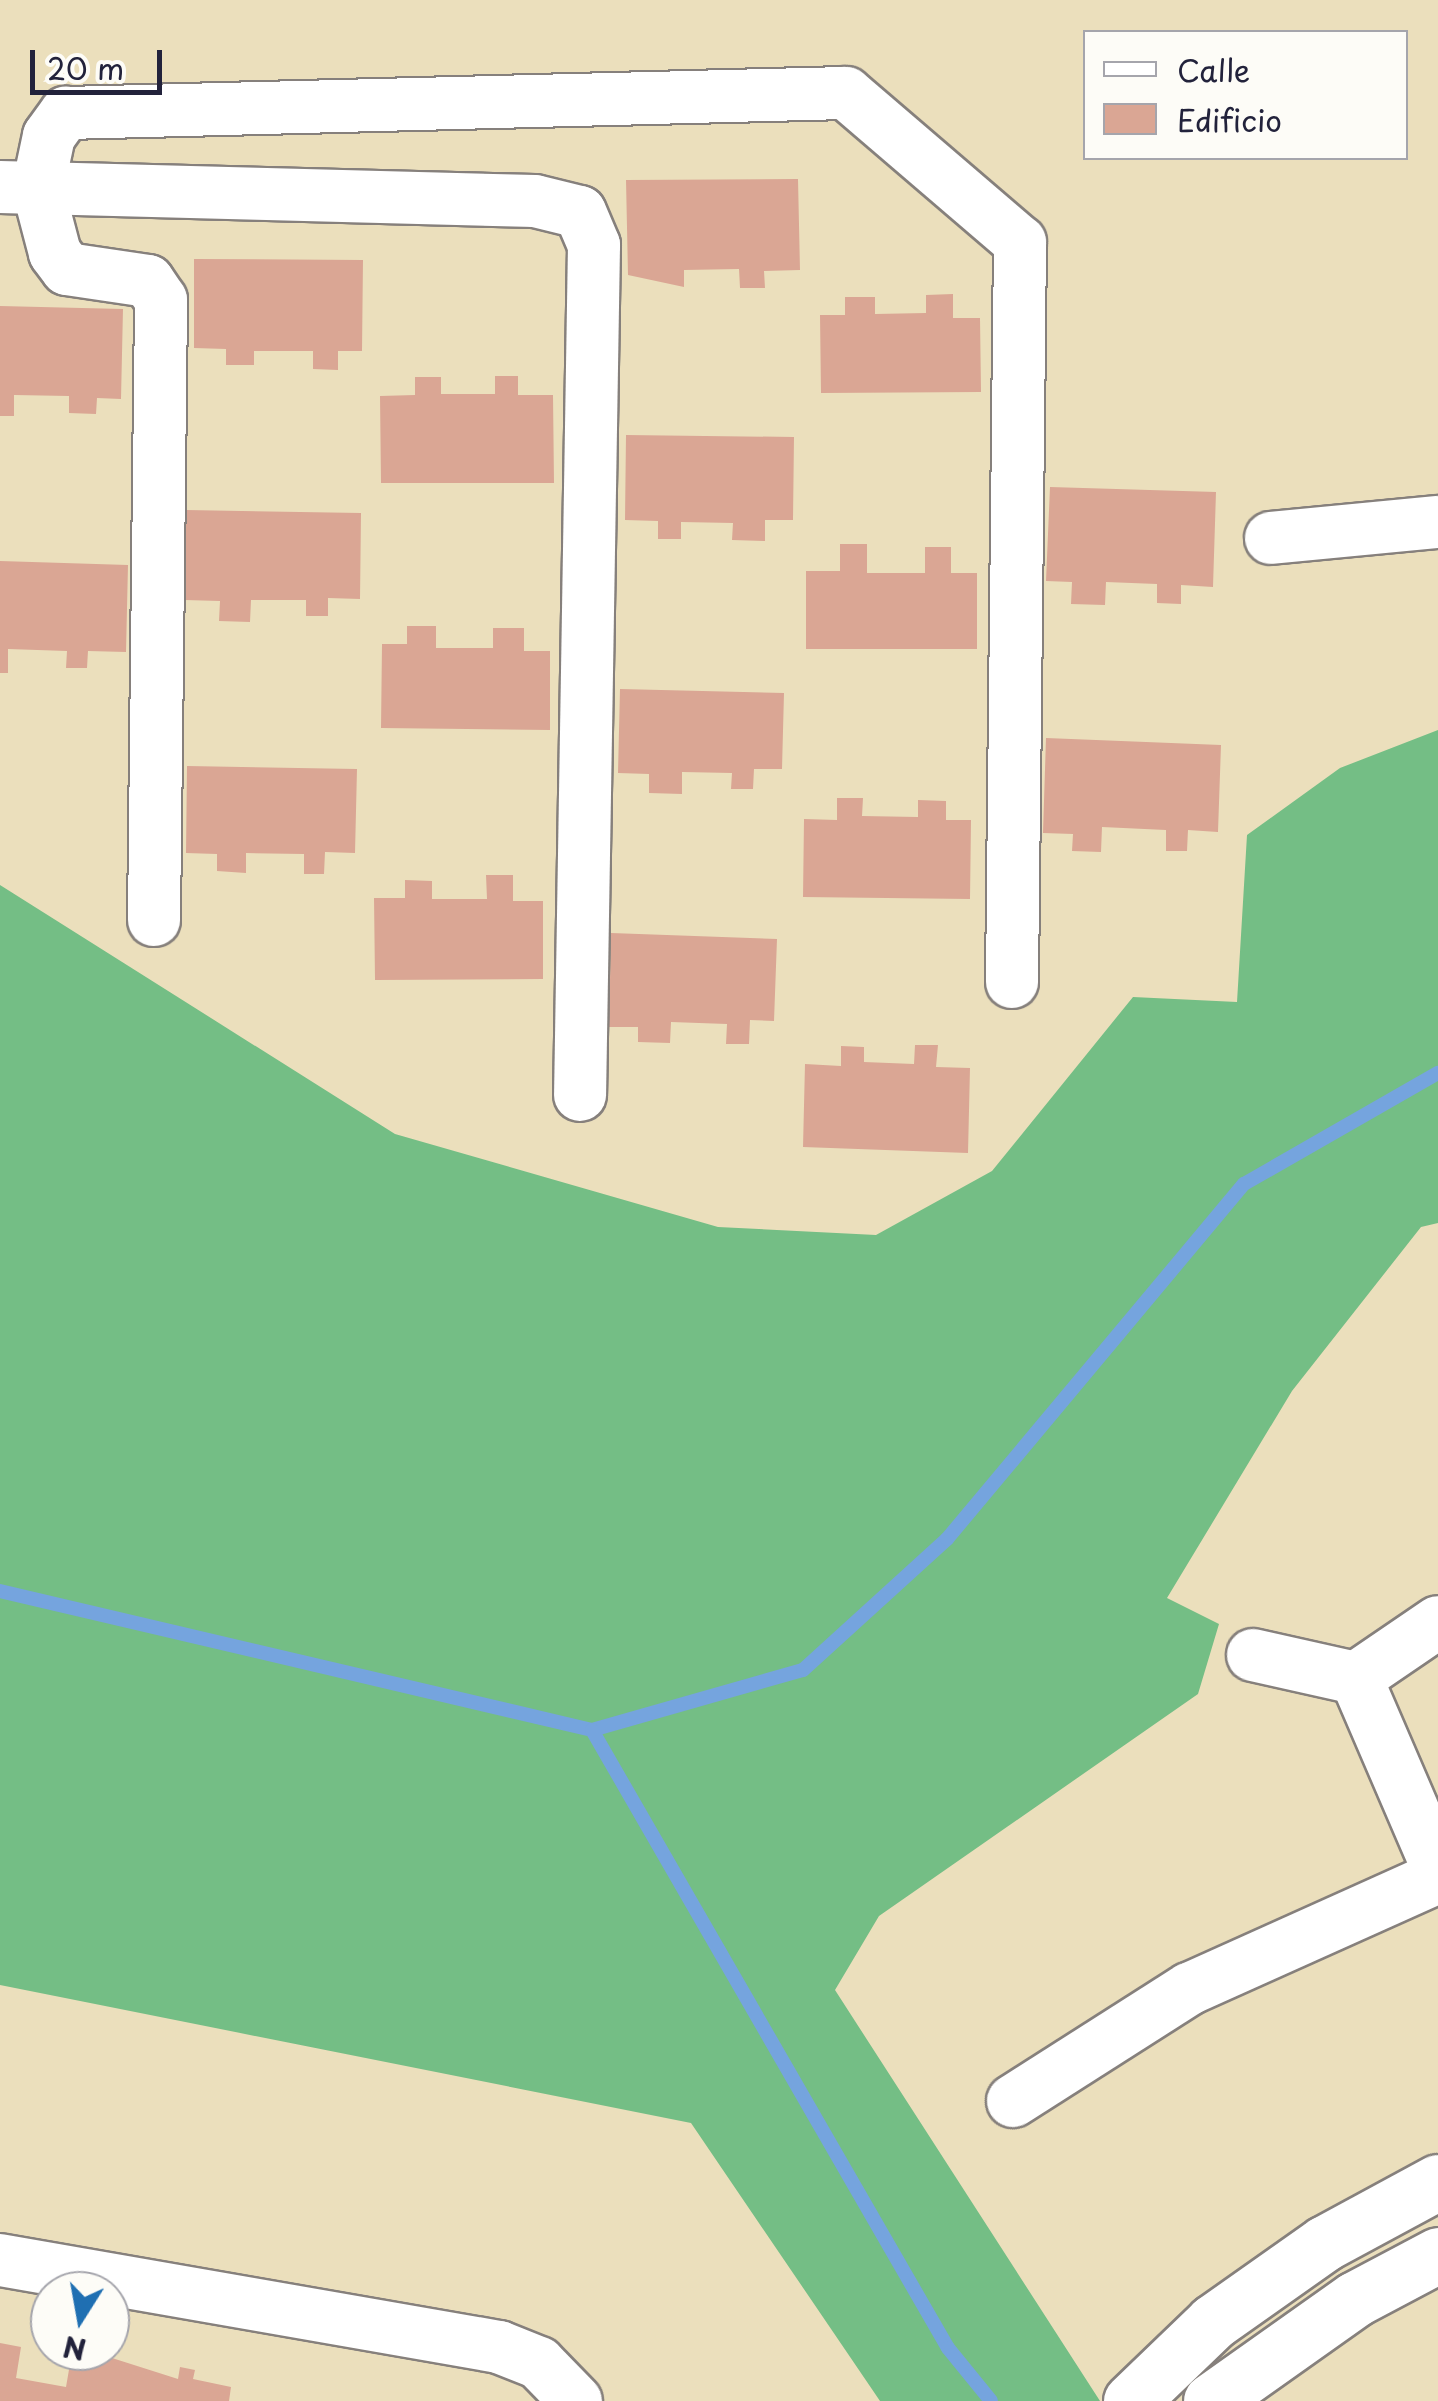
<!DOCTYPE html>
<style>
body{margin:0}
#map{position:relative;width:1438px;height:2401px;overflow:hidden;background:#ebdfbc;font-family:"Playpen Sans",sans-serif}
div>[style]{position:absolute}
.forest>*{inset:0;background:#74be85}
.stream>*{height:14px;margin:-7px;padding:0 7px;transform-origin:7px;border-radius:7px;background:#75a4de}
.building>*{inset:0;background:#daa694}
.roads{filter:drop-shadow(2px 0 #86807c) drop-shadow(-2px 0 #86807c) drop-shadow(0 2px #86807c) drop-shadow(0 -2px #86807c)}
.minor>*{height:52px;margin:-26px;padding:0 26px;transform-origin:26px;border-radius:26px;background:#fff}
.tertiary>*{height:55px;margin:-27.5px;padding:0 27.5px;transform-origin:27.5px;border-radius:27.5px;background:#fff}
span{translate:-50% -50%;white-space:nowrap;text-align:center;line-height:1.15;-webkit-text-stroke:8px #fdfcf7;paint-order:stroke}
.legend{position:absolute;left:1083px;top:30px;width:325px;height:130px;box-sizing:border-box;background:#fdfcf7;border:2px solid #a5a5ac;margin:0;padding:12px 18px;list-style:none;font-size:30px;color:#22223b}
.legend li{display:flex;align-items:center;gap:20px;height:50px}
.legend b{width:50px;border:2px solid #a5a5ac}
.north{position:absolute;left:30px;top:2271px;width:100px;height:100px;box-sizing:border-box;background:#fdfcf7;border:2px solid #a5a5ac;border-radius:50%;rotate:191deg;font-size:28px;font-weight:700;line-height:40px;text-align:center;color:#22223b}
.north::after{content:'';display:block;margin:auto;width:35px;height:45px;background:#1f6fb2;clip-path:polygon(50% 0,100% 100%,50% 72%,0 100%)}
.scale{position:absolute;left:30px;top:50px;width:132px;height:45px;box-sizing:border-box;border:5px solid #22223b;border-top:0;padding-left:12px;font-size:30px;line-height:35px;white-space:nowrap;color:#22223b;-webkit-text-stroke:8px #fdfcf7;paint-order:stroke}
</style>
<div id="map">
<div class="forest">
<div style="clip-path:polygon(1438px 730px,1438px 1223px,1421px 1227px,1292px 1391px,1167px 1598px,1219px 1624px,1198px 1694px,879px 1916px,835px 1990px,1100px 2401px,880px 2401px,691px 2123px,0 1985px,0 885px,395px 1134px,718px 1227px,876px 1235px,992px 1171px,1133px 997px,1237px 1002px,1247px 835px,1340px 768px)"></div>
</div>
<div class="stream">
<div style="left:0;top:1591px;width:608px;rotate:13.21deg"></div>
<div style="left:592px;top:1730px;width:219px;rotate:-15.9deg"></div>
<div style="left:803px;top:1670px;width:195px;rotate:-42.3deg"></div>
<div style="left:947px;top:1539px;width:463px;rotate:-50.1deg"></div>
<div style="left:1244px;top:1184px;width:224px;rotate:-29.8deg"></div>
<div style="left:592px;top:1730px;width:713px;rotate:60.06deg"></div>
<div style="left:948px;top:2348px;width:68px;rotate:50.9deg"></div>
</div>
<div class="building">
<div style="clip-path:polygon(798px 179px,800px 270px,764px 271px,765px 288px,740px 288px,739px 269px,684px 270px,684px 287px,628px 275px,626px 180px)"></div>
<div style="clip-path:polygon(194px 259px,363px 260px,362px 351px,338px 351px,338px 370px,313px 369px,313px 351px,254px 351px,254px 365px,226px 365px,226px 349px,194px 348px)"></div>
<div style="clip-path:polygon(953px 294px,953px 318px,980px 318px,981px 392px,821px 393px,820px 315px,845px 315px,845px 297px,875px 297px,875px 314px,926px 313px,926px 295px)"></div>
<div style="clip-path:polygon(0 306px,123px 309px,121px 399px,97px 398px,96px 414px,69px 413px,69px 396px,14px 395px,14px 416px,0 416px)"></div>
<div style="clip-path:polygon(495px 376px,518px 376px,518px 395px,553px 395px,554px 483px,381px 483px,380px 396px,415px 395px,415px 377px,441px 377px,441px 394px,495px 394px)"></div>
<div style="clip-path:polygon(626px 435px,794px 437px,793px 520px,765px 520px,765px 541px,732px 540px,733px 523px,681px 522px,681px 539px,658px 539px,658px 521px,625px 520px)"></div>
<div style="clip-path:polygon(1050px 487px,1216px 492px,1213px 587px,1181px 585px,1181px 604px,1157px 603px,1157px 584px,1106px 582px,1105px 605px,1071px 604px,1072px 582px,1046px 581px)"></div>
<div style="clip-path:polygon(186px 510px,361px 513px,360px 599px,328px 598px,328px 616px,306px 616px,306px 600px,251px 600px,250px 622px,219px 621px,220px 601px,185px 600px)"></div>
<div style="clip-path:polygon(840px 544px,867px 544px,867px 573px,925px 573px,925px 547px,951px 547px,951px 573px,977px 573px,977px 649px,806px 649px,806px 571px,840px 571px)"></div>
<div style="clip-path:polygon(0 561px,128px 565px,126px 652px,88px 651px,87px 668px,66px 668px,67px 651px,8px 649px,8px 673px,0 673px)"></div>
<div style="clip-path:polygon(407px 626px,436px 626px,436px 648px,493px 648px,493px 628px,524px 628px,524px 651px,550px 651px,550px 730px,381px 728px,382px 644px,407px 644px)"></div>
<div style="clip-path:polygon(620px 689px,784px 693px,782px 769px,754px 769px,753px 789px,731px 789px,732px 773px,682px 772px,682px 794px,649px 793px,649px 774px,618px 773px)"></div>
<div style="clip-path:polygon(1046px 738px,1221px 745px,1218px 832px,1188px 830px,1187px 851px,1166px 851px,1166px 830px,1102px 827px,1101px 852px,1072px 851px,1073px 834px,1043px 833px)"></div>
<div style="clip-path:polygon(187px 766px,357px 769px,355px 853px,325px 852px,324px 874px,304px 874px,304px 854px,246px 853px,246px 873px,217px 871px,217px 854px,186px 853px)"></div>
<div style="clip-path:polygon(837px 798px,863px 798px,862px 816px,918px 817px,918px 800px,946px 801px,946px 820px,971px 820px,970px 899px,803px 897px,804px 819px,837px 820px)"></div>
<div style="clip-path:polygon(486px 875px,513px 875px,513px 901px,543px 901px,543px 979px,375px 980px,374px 898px,405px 898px,405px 880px,432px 881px,432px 899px,487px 899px)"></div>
<div style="clip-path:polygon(611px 933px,777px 939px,774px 1021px,750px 1020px,749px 1044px,726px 1044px,727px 1024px,671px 1022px,670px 1043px,638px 1042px,638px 1027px,609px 1027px)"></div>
<div style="clip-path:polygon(915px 1045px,938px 1045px,936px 1067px,970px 1068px,968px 1153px,803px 1147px,805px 1064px,841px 1066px,841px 1046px,864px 1047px,864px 1062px,914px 1064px)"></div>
<div style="clip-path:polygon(0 2343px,21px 2347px,16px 2378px,66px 2387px,71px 2358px,112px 2358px,178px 2379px,180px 2367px,195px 2370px,193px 2379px,231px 2387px,229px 2401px,0 2401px)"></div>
</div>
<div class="roads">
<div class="minor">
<div style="left:0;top:187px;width:535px;rotate:1.5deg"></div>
<div style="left:535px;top:201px;width:46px;rotate:13.7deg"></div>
<div style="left:580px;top:212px;width:36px;rotate:67deg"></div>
<div style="left:594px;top:245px;width:850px;rotate:90.94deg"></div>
<div style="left:1271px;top:538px;width:168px;rotate:-5.5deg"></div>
<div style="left:154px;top:920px;width:620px;rotate:-89.35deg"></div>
<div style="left:161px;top:300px;width:23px;rotate:-124deg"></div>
<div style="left:148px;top:281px;width:82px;rotate:-171.6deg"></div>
<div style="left:67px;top:269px;width:20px;rotate:-127deg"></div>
<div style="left:55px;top:253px;width:67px;rotate:-104.7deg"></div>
<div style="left:38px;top:188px;width:53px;rotate:-78.1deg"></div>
<div style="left:49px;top:136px;width:29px;rotate:-54deg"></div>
<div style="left:66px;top:113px;width:780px;rotate:-1.47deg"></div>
<div style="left:846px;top:93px;width:229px;rotate:40.6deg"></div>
<div style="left:1020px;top:242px;width:740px;rotate:90.62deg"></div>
<div style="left:1253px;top:1655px;width:106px;rotate:12.6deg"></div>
<div style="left:1356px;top:1678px;width:207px;rotate:66.7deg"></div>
<div style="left:1356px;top:1678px;width:99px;rotate:-34.3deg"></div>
<div style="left:1013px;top:2101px;width:209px;rotate:-32.5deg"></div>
<div style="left:1189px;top:1989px;width:273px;rotate:-24.2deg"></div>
<div style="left:0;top:2260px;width:507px;rotate:9.89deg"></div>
<div style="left:499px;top:2347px;width:43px;rotate:21.8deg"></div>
<div style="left:539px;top:2363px;width:53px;rotate:45.8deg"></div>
</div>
<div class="tertiary">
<div style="left:1131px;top:2401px;width:114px;rotate:-43.9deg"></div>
<div style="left:1213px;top:2322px;width:137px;rotate:-35.2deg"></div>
<div style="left:1325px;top:2243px;width:128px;rotate:-28.4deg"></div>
<div style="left:1211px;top:2401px;width:176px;rotate:-35.3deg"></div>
<div style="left:1355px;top:2299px;width:94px;rotate:-27.9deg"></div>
</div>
</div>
<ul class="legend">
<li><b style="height:12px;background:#fff"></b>Calle</li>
<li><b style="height:28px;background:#daa694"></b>Edificio</li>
</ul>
<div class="north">N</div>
<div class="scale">20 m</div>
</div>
